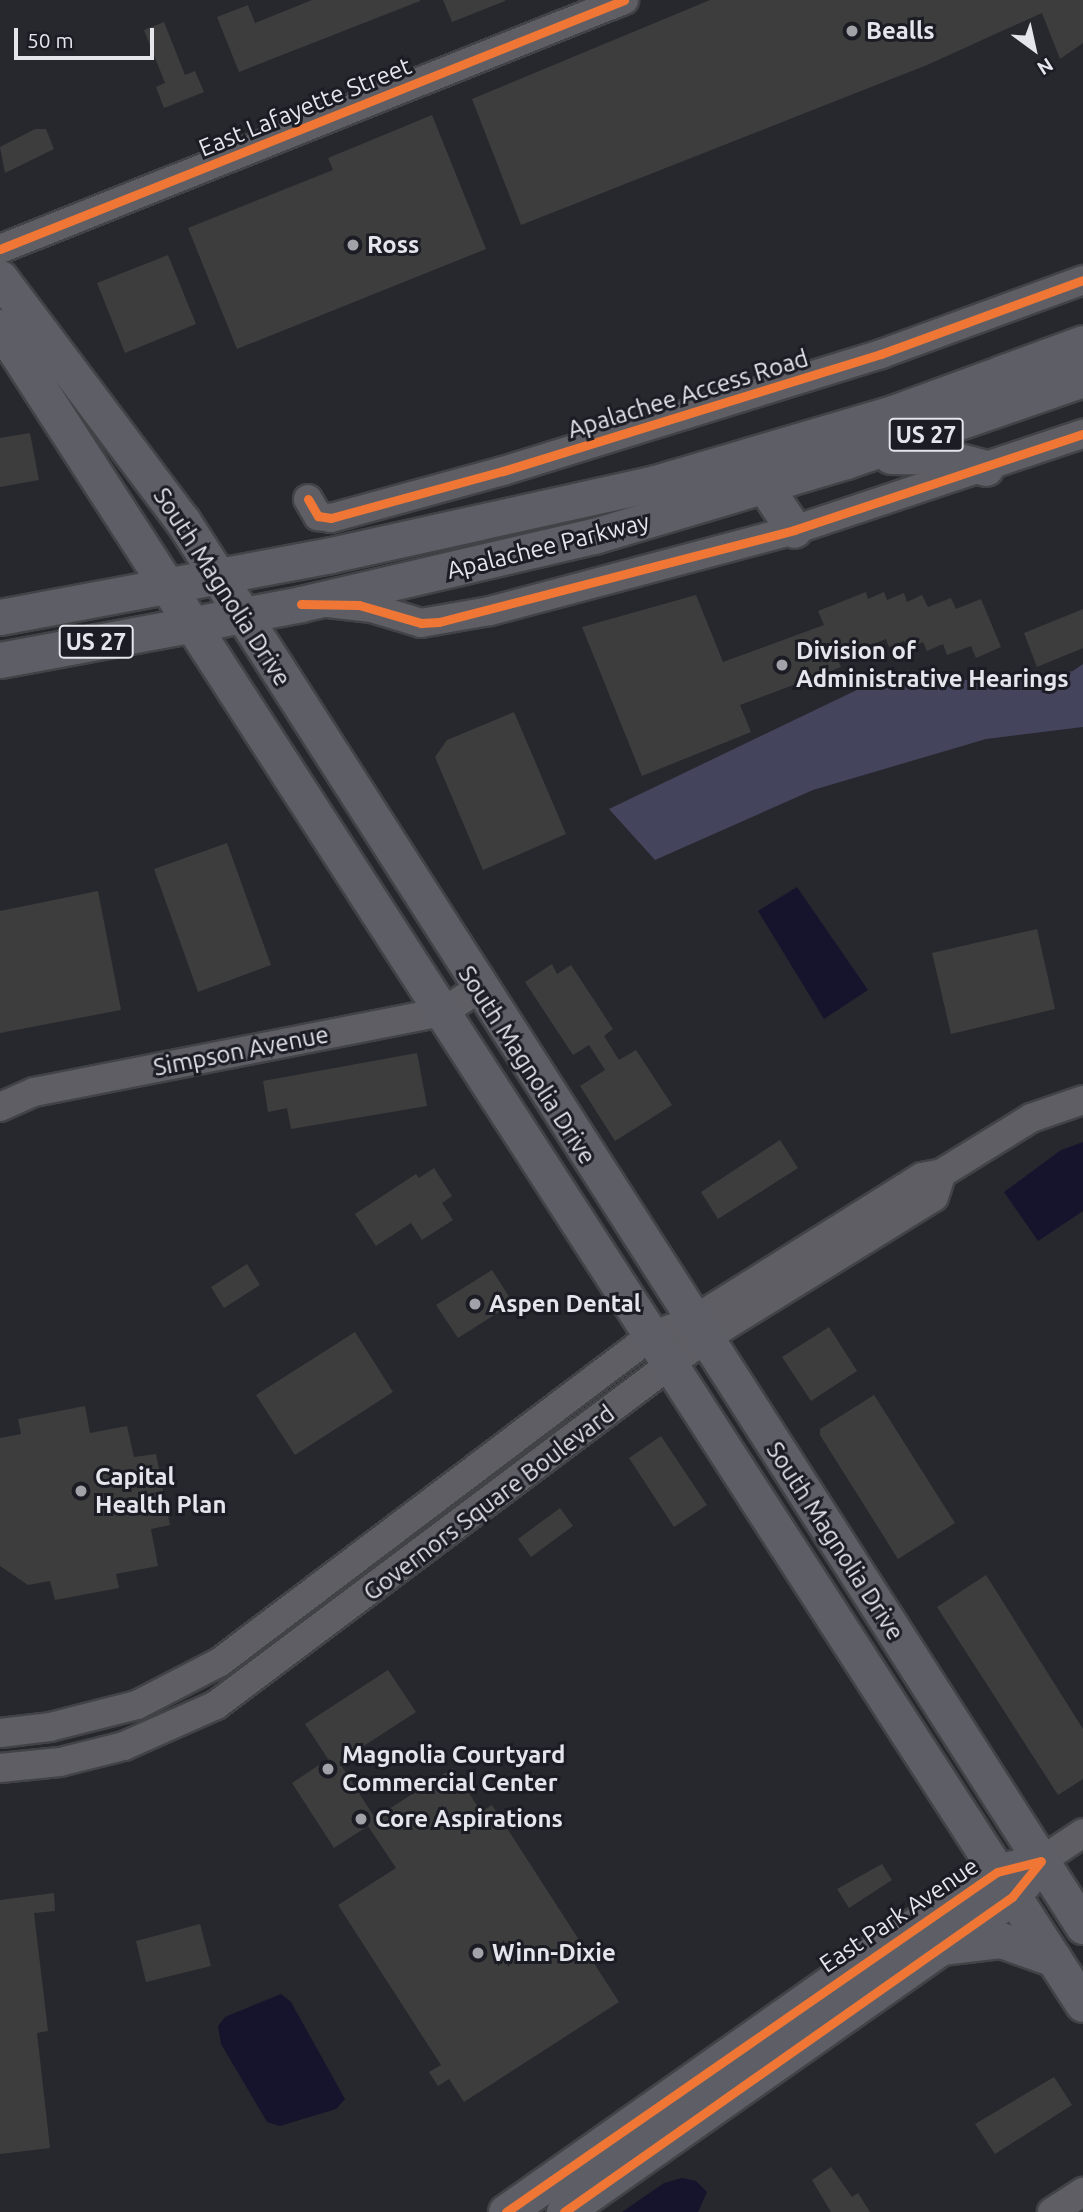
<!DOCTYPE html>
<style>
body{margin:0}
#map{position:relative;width:1083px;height:2212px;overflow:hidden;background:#27282d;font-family:Ubuntu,sans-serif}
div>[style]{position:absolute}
.green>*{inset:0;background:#44445d}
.water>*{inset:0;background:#16142d}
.building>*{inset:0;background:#3e3d3d}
.roads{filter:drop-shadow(2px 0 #424347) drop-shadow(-2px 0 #424347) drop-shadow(0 2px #424347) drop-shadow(0 -2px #424347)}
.minor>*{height:28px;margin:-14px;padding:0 14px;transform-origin:14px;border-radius:14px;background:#5e5e64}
.major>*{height:35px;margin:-17.5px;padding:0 17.5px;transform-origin:17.5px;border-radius:17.5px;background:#5e5f66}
.cycleway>*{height:9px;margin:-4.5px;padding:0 4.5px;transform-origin:4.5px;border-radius:4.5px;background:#f07635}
.dots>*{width:19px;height:19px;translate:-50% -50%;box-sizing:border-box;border:4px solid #1c1c25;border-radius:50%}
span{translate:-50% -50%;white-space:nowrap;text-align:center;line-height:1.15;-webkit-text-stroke:6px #1c1c25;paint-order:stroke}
.shield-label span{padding:2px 5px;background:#1c1c25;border:2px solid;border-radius:5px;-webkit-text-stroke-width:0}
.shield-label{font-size:23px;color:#e5e5ec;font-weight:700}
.poi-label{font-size:24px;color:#e5e5ec;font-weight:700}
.left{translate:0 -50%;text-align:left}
.street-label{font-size:24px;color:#e5e5ec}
.north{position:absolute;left:999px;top:14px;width:70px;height:70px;-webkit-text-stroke:5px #1c1c25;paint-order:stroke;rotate:147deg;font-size:19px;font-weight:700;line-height:28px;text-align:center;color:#e5e5ec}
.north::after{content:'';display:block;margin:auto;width:24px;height:32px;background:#e5e5ec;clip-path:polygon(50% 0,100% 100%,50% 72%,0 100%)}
.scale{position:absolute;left:14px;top:28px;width:140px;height:32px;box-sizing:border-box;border:4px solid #e5e5ec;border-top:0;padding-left:9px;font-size:21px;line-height:24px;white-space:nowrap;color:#e5e5ec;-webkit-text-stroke:5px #1c1c25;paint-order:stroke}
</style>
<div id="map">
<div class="green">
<div style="clip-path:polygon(1083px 664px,1083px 727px,986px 739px,813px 790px,655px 860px,609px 809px,886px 676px,1006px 682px,1073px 671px)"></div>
</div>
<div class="water">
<div style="clip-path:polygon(797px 887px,868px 990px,824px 1019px,758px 911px)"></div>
<div style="clip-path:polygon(1083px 1142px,1083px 1211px,1038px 1241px,1004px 1192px,1061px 1150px)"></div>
<div style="clip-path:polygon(281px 1994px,291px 2002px,345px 2099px,336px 2109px,280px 2126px,267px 2122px,221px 2044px,218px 2026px,225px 2017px)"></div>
<div style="clip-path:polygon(682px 2178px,696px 2181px,707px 2192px,698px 2212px,622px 2212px,664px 2183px)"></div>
</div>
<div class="building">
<div style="clip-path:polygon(312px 0,420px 0,420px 1px,239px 72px,217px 17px,248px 5px,255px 23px)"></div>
<div style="clip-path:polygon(443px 0,505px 0,505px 1px,452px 22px)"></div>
<div style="clip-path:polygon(710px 0,1083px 0,1083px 43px,1060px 59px,1042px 13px,927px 65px,521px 225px,472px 99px)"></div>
<div style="clip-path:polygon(164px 22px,185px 75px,195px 71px,204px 92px,164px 108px,156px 87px,165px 83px,144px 30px)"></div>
<div style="clip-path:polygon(432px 115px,486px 249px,237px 349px,188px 228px,333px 170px,328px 158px)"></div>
<div style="clip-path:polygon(35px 129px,46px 129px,54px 149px,5px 173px,0 147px)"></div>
<div style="clip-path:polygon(168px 255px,196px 324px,125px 353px,97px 283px)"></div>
<div style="clip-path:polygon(30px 433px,39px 480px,0 487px,0 438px)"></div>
<div style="clip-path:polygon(866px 592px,868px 599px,884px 592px,887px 600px,904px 593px,907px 602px,922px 595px,928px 607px,951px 598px,956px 609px,981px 599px,1001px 647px,976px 658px,971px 646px,947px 655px,943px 644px,927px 651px,923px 642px,908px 649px,904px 641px,889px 647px,886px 639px,837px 658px,841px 667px,740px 705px,751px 732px,642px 776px,582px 627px,696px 595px,723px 662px,824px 625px,818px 611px)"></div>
<div style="clip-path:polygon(1083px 609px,1083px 648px,1037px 667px,1024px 633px)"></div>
<div style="clip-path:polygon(514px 712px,566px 834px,483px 870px,435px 757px,447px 740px)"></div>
<div style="clip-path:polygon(227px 843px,271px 965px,198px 992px,154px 869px)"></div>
<div style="clip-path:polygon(98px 891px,121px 1010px,0 1033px,0 911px)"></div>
<div style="clip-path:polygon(1037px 929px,1055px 1009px,951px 1034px,932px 953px)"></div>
<div style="clip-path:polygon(552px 964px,557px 974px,571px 965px,613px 1029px,604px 1036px,619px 1060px,636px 1050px,672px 1105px,615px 1141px,580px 1086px,605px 1070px,589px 1045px,573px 1055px,525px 982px)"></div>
<div style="clip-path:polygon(417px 1053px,427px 1106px,291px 1129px,287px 1108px,268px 1112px,263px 1081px)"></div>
<div style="clip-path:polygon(780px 1140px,798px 1168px,718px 1219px,701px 1192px)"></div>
<div style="clip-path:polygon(434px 1168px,452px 1196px,442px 1203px,453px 1220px,422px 1240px,411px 1223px,376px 1246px,355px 1214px,416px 1174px,419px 1178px)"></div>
<div style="clip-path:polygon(247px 1264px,260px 1285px,224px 1308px,211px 1287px)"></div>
<div style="clip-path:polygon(492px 1270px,513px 1303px,458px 1338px,436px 1305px)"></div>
<div style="clip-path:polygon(829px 1327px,857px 1371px,811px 1401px,782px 1357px)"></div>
<div style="clip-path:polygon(355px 1332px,393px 1392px,295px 1455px,256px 1395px)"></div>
<div style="clip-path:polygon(874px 1395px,955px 1523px,898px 1559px,820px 1435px,820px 1429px)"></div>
<div style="clip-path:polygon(85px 1406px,90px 1433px,127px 1426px,134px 1457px,156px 1454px,170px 1525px,151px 1529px,158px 1566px,116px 1574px,119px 1588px,55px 1600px,50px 1581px,28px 1585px,0 1566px,0 1438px,21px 1434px,18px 1419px)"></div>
<div style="clip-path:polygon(661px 1436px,707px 1505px,674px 1527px,629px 1458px)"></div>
<div style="clip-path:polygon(560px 1508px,573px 1526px,531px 1557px,518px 1539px)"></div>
<div style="clip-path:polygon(986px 1575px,1083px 1729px,1083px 1779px,1058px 1795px,937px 1607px)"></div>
<div style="clip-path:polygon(388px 1670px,416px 1712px,339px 1762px,375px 1818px,453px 1768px,481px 1812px,492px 1805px,619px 2002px,464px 2102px,449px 2079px,438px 2086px,429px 2072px,441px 2065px,338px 1905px,396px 1868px,368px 1826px,334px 1848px,292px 1783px,328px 1759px,305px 1724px)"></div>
<div style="clip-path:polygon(882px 1864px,892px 1880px,849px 1908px,837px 1889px)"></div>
<div style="clip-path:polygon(54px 1893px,55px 1911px,34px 1913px,48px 2031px,37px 2033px,50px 2148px,0 2154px,0 1900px)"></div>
<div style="clip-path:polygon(200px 1924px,211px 1966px,146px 1982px,136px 1941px)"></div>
<div style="clip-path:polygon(1054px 2077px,1072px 2105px,995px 2154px,975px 2124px)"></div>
<div style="clip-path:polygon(831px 2167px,852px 2197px,858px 2193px,870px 2212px,831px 2212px,812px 2180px)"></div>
</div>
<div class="roads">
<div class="minor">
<div style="left:0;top:249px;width:672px;rotate:-21.75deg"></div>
<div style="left:308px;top:499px;width:20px;rotate:60deg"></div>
<div style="left:318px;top:516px;width:13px;rotate:9deg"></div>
<div style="left:331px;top:518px;width:178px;rotate:-15.3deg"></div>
<div style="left:503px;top:471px;width:396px;rotate:-17.2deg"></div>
<div style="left:881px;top:354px;width:215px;rotate:-20.1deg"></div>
<div style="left:328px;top:603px;width:44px;rotate:6.5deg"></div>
<div style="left:372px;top:608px;width:51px;rotate:17deg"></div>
<div style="left:421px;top:623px;width:70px;rotate:-9.9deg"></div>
<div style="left:490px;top:611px;width:315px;rotate:-14.9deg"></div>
<div style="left:794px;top:530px;width:305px;rotate:-18.4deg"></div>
<div style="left:0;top:1107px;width:37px;rotate:-24deg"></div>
<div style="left:34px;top:1092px;width:417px;rotate:-11.1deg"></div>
<div style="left:443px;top:1012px;width:42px;rotate:-33.3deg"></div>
<div style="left:0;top:1733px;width:50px;rotate:-6.8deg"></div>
<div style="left:50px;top:1727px;width:90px;rotate:-14.2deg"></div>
<div style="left:137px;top:1705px;width:93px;rotate:-27.4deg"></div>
<div style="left:220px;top:1662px;width:540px;rotate:-37.1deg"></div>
<div style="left:651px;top:1336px;width:44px;rotate:-20.1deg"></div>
<div style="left:692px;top:1321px;width:271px;rotate:-32.1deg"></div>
<div style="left:922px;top:1177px;width:20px;rotate:-11deg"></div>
<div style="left:942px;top:1173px;width:105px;rotate:-31.7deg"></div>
<div style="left:1031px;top:1118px;width:55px;rotate:-19.1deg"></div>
<div style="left:0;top:1768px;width:60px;rotate:-5.7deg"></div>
<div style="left:60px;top:1762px;width:66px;rotate:-14deg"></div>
<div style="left:124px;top:1746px;width:101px;rotate:-24deg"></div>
<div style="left:216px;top:1705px;width:610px;rotate:-36.87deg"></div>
<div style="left:704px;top:1339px;width:270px;rotate:-31.7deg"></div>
<div style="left:934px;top:1197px;width:25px;rotate:-72deg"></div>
<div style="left:1041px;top:1861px;width:50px;rotate:-33.7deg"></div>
<div style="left:1052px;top:2212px;width:37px;rotate:-33deg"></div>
</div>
<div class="major">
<div style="left:0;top:278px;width:303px;rotate:53.1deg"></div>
<div style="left:182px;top:520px;width:1670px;rotate:57.35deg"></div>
<div style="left:0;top:327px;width:1996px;rotate:57.15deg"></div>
<div style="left:891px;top:456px;width:53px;rotate:1.1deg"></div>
<div style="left:944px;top:457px;width:43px;rotate:14.7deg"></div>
<div style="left:772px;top:466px;width:16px;rotate:108deg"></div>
<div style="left:767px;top:481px;width:13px;rotate:77deg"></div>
<div style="left:770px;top:494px;width:43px;rotate:56.3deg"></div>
<div style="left:0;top:617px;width:337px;rotate:-10.6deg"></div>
<div style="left:331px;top:555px;width:332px;rotate:-12.5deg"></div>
<div style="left:655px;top:483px;width:248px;rotate:-16.4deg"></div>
<div style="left:893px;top:413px;width:202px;rotate:-20.2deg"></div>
<div style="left:0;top:660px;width:306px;rotate:-10.5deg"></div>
<div style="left:301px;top:604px;width:301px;rotate:-13.1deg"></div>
<div style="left:594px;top:536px;width:263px;rotate:-16.6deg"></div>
<div style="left:846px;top:461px;width:251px;rotate:-19.1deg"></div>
<div style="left:943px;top:1947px;width:58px;rotate:-6.9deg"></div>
<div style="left:1001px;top:1940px;width:56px;rotate:19.7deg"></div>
<div style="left:506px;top:2212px;width:455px;rotate:-35.2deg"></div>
<div style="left:878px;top:1950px;width:142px;rotate:-33.2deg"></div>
<div style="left:997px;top:1872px;width:21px;rotate:-14deg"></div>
<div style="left:564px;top:2212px;width:548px;rotate:-35.11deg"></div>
<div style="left:1012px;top:1897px;width:22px;rotate:-51deg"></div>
</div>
</div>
<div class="cycleway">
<div style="left:0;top:249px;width:672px;rotate:-21.75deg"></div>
<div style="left:308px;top:499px;width:20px;rotate:60deg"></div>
<div style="left:318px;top:516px;width:13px;rotate:9deg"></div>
<div style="left:331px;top:518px;width:178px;rotate:-15.3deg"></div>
<div style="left:503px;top:471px;width:396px;rotate:-17.2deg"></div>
<div style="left:881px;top:354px;width:215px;rotate:-20.1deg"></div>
<div style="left:301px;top:604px;width:58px;rotate:1deg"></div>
<div style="left:359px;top:605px;width:65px;rotate:16.2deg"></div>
<div style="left:421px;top:623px;width:18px;rotate:-3deg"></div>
<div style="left:439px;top:622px;width:367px;rotate:-14.5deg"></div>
<div style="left:794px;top:530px;width:305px;rotate:-18.4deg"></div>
<div style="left:506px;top:2212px;width:597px;rotate:-34.7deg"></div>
<div style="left:997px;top:1872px;width:45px;rotate:-14deg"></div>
<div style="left:564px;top:2212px;width:548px;rotate:-35.11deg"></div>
<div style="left:1012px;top:1897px;width:46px;rotate:-51.1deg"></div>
</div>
<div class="dots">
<div style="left:852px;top:31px;background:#a2a3a9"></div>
<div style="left:353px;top:245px;background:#a2a3a9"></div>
<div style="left:782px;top:665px;background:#a2a3a9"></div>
<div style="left:475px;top:1304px;background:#a2a3a9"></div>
<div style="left:81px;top:1491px;background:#a2a3a9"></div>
<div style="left:328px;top:1769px;background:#a2a3a9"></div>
<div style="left:361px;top:1819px;background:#a2a3a9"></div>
<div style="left:478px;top:1953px;background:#a2a3a9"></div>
</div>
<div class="shield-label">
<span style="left:926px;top:435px">US 27</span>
<span style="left:96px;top:642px">US 27</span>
</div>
<div class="poi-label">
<span class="left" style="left:866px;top:31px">Bealls</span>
<span class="left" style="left:367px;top:245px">Ross</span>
<span class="left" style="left:796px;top:665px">Division of<br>Administrative Hearings</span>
<span class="left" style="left:489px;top:1304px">Aspen Dental</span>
<span class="left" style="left:95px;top:1491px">Capital<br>Health Plan</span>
<span class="left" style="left:342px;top:1769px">Magnolia Courtyard<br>Commercial Center</span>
<span class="left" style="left:375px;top:1819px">Core Aspirations</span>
<span class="left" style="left:492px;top:1953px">Winn-Dixie</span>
</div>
<div class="street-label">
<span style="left:305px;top:107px;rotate:-22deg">East Lafayette Street</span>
<span style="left:688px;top:394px;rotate:-17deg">Apalachee Access Road</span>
<span style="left:548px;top:546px;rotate:-14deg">Apalachee Parkway</span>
<span style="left:222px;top:587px;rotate:57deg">South Magnolia Drive</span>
<span style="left:241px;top:1051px;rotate:-11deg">Simpson Avenue</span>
<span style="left:527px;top:1065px;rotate:57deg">South Magnolia Drive</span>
<span style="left:489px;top:1503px;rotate:-37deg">Governors Square Boulevard</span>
<span style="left:835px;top:1541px;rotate:57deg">South Magnolia Drive</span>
<span style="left:899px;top:1915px;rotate:-34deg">East Park Avenue</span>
</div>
<div class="north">N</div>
<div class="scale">50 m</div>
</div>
